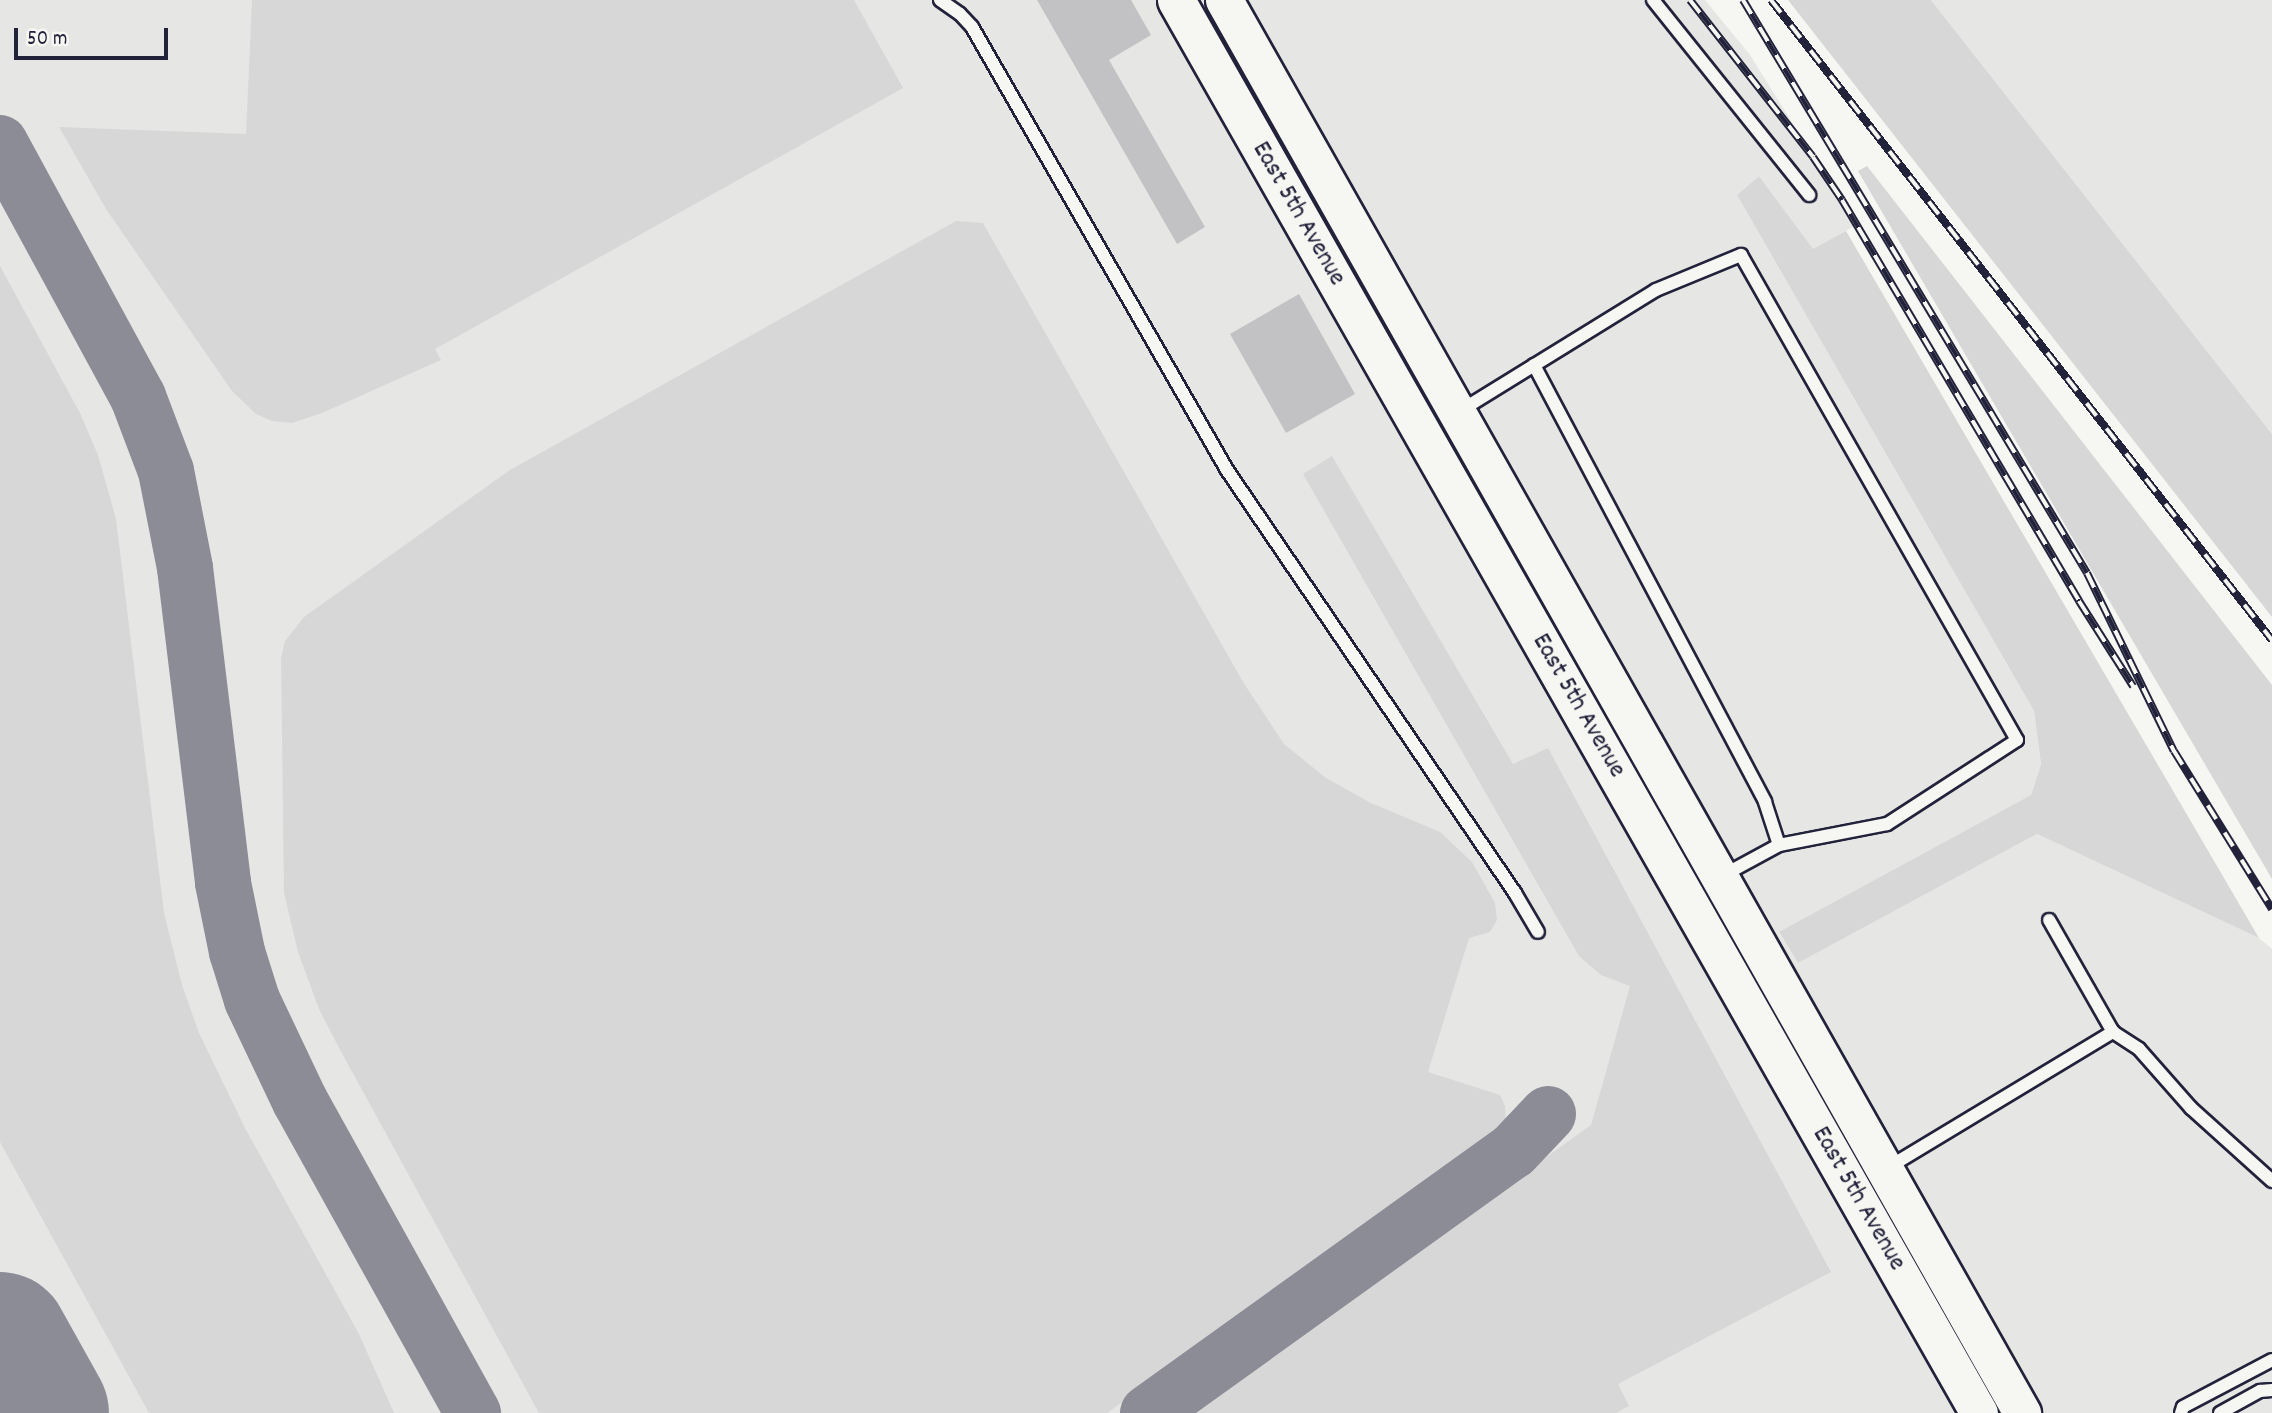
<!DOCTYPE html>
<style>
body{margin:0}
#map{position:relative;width:2272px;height:1413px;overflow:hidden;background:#f6f6f2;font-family:Dekko,sans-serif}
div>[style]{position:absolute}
.built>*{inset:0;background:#e6e6e4}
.green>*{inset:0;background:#d7d7d7}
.taxiway>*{height:56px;margin:-28px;padding:0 28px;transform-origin:28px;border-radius:28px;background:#8c8c96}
.runway>*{height:138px;margin:-69px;padding:0 69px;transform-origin:69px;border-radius:69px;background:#8c8c96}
.building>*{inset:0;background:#c2c2c4}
.roads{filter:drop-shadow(2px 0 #22223b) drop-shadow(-2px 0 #22223b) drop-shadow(0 2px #22223b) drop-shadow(0 -2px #22223b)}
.lane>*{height:12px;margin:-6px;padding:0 6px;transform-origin:6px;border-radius:6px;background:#f6f6f2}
.primary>*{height:37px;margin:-18.5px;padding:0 18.5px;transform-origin:18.5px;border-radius:18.5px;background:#f6f6f2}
.rail>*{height:8px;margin-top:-4px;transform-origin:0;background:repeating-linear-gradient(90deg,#f6f6f2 0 16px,#22223b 0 32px);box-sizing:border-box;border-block:2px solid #22223b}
span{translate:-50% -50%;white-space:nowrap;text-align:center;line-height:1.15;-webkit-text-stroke:5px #f6f6f2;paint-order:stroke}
.street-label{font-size:26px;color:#22223b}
.scale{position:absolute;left:14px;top:28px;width:154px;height:32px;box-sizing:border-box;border:4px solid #22223b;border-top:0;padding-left:9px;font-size:21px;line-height:24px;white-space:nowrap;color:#22223b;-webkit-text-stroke:5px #f6f6f2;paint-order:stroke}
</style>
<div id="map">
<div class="built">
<div style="clip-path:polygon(0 0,1705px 0,1750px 55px,1856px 225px,1813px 250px,1759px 176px,1737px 195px,2034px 711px,2041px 764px,2031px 795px,1779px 933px,1798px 963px,2037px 834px,2259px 938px,2272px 949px,2272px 1413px,0 1413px)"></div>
<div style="clip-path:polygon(1931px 0,2272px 0,2272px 434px)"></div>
</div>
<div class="green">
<div style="clip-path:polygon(252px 0,854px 0,903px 88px,435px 349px,441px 360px,322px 413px,292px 423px,272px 421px,256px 414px,232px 391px,106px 209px,59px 127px,246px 134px)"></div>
<div style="clip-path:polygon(1788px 0,1931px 0,2272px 434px,2272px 617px)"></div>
<div style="clip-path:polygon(1867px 166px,2272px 685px,2272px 879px,1858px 171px)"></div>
<div style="clip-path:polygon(1759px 176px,1813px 249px,1846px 231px,2259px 938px,2037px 834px,1798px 963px,1779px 932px,2031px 795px,2041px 764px,2034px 711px,1737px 195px)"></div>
<div style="clip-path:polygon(956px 221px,983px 223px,1243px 682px,1284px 744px,1326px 778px,1371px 803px,1440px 832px,1472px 862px,1495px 903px,1497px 920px,1490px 932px,1469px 938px,1428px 1072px,1500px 1095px,1505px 1106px,1506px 1123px,1501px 1130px,1107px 1413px,539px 1413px,338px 1046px,319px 1009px,298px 952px,284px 893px,281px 658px,285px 641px,304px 617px,510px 470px)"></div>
<div style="clip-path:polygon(0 266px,80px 413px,98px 455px,116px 519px,164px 913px,182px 985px,199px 1033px,245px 1128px,359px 1334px,394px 1413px,149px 1413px,0 1142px)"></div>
<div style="clip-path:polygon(1332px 456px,1513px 764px,1548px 748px,1831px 1272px,1618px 1384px,1629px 1406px,1616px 1413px,1188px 1413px,1591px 1125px,1630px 986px,1601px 975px,1579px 956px,1303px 474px)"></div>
</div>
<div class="taxiway">
<div style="left:0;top:143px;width:289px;rotate:61.5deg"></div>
<div style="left:138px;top:397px;width:79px;rotate:69.3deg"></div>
<div style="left:166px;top:471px;width:99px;rotate:78.9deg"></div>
<div style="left:185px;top:568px;width:317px;rotate:83.1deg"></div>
<div style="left:223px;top:883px;width:70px;rotate:78.5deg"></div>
<div style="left:237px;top:952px;width:50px;rotate:72.6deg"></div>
<div style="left:252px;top:1000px;width:112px;rotate:64.6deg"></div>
<div style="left:300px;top:1101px;width:357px;rotate:61deg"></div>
<div style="left:1148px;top:1413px;width:449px;rotate:-35.7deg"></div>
<div style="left:1513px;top:1151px;width:51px;rotate:-46.6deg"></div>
</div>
<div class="runway">
<div style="left:0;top:1341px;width:82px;rotate:60.9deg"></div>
</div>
<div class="building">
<div style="clip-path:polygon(1037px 0,1131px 0,1151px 35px,1109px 60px,1205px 227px,1177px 244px)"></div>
<div style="clip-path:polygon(1299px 294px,1355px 394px,1286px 433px,1230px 334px)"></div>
</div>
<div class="roads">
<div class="lane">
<div style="left:940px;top:0;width:24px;rotate:35deg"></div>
<div style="left:960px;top:14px;width:18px;rotate:47deg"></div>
<div style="left:972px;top:27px;width:511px;rotate:60.07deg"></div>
<div style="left:1227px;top:470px;width:512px;rotate:55.75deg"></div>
<div style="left:1515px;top:893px;width:45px;rotate:59.5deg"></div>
<div style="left:1653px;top:0;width:250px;rotate:51.3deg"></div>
<div style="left:1534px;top:365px;width:494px;rotate:62.1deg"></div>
<div style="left:1765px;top:802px;width:45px;rotate:72deg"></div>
<div style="left:1460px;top:411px;width:230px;rotate:-31.7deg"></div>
<div style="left:1656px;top:290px;width:92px;rotate:-22.4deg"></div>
<div style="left:1741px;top:255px;width:558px;rotate:60.36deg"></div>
<div style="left:2017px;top:740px;width:155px;rotate:147.1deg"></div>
<div style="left:1887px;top:824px;width:110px;rotate:169deg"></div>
<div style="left:1779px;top:845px;width:65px;rotate:151.5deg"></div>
<div style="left:2113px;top:1032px;width:31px;rotate:33deg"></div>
<div style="left:2139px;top:1049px;width:79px;rotate:48.6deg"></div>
<div style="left:2191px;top:1108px;width:109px;rotate:42deg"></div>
<div style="left:1889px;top:1167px;width:262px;rotate:-31.1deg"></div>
<div style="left:2113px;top:1032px;width:129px;rotate:-119.7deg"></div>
<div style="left:2181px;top:1413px;width:6px;rotate:-72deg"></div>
<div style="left:2183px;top:1407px;width:101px;rotate:-27.8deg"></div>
<div style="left:2220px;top:1413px;width:46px;rotate:-28.8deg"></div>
<div style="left:2260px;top:1391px;width:12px;rotate:-5deg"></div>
</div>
<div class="primary">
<div style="left:1176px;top:0;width:1625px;rotate:60.39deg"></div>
<div style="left:1224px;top:0;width:1623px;rotate:60.54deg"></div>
</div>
</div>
<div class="rail">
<div style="left:1690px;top:0;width:199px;rotate:51.9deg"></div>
<div style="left:1813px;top:157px;width:52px;rotate:56deg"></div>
<div style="left:1842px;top:200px;width:466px;rotate:59.4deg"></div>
<div style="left:2079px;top:601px;width:101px;rotate:57.6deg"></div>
<div style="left:1743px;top:0;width:668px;rotate:59.02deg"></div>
<div style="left:2087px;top:573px;width:198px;rotate:64deg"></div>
<div style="left:2174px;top:751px;width:186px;rotate:58.2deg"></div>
<div style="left:1771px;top:0;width:813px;rotate:51.95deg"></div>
</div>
<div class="street-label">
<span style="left:1298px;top:214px;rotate:60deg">East 5th Avenue</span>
<span style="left:1578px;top:706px;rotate:60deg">East 5th Avenue</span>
<span style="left:1858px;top:1199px;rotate:60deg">East 5th Avenue</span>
</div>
<div class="scale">50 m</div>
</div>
